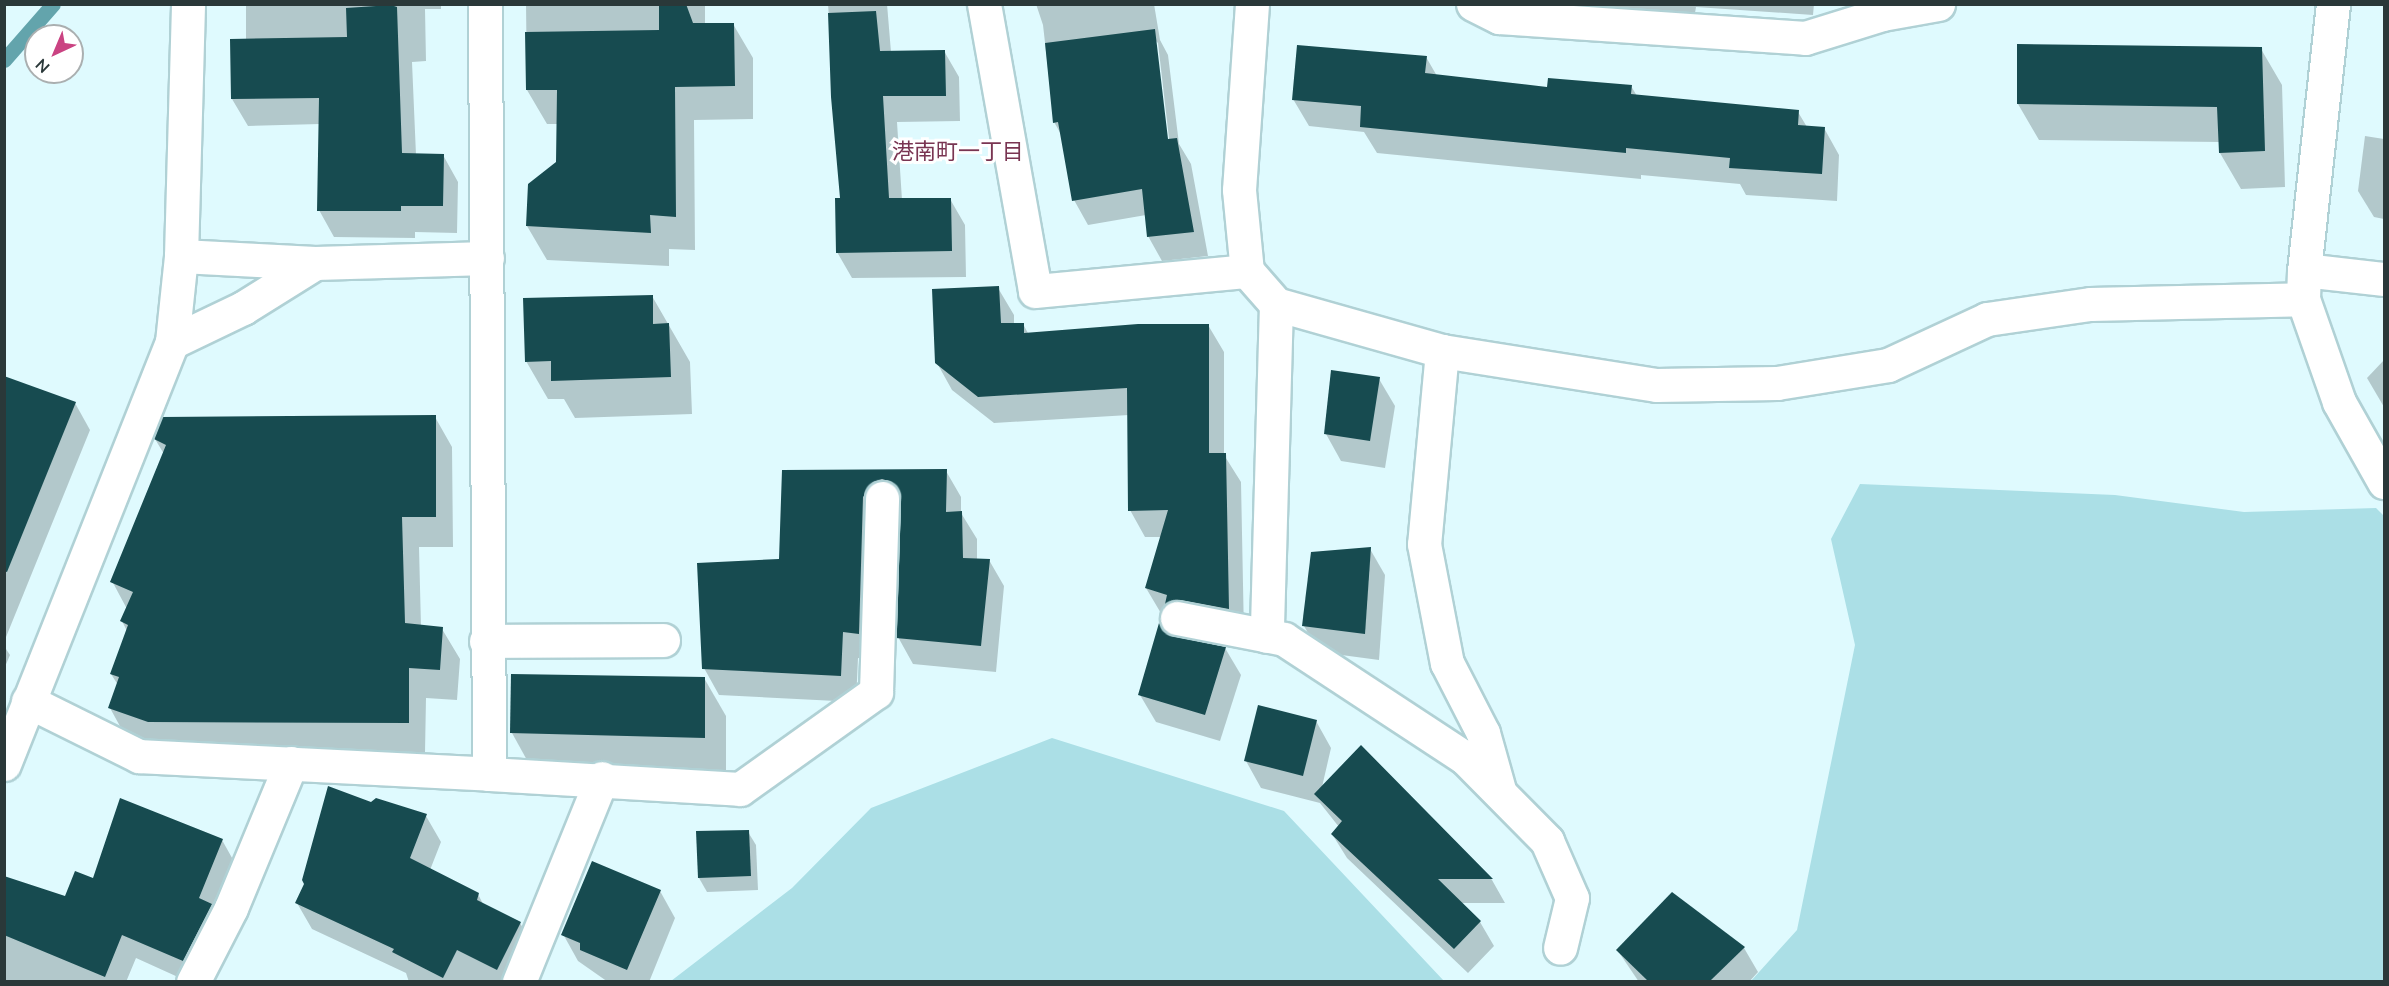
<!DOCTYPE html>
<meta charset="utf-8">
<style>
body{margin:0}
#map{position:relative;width:2389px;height:986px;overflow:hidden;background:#dffafe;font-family:"Nunito Sans","Noto Sans JP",sans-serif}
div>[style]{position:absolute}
.green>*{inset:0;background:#abdfe6}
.shadow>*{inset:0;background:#0003}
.stream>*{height:15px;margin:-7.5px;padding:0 7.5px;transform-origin:7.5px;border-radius:7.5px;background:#63a4ac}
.building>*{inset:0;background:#174b50}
.roads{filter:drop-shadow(2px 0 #b0d1d5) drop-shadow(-2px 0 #b0d1d5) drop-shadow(0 2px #b0d1d5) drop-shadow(0 -2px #b0d1d5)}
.minor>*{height:33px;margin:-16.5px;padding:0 16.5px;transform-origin:16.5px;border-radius:16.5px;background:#fff}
span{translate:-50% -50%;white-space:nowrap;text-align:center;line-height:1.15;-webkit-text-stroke:6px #fff;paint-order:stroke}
.neighbourhood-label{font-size:22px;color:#793552}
.frame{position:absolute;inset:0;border:6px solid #2a3839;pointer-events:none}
.north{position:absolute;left:24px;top:24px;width:60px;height:60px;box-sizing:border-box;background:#fff;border:2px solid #aaafb0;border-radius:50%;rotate:224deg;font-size:16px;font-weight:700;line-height:24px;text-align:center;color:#2a3839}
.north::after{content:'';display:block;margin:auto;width:21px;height:27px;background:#ca4382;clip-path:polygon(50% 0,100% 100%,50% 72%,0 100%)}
</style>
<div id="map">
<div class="green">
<div style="clip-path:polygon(1860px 484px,2115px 495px,2244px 512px,2376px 508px,2384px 516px,2384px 981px,1751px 981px,1797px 930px,1855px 645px,1831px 539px)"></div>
<div style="clip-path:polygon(1052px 738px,1284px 811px,1444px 981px,671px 981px,792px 888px,871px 808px)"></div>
</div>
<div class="shadow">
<div style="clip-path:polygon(246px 4px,441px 4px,441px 9px,425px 9px,426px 61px,412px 62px,416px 155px,443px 155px,458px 182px,457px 233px,415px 232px,415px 238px,334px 237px,319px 210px,320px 124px,248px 126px,232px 99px,246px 40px)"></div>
<div style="clip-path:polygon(526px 4px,705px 4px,705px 24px,733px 24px,753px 58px,753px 119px,694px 120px,695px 250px,669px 249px,669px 266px,547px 260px,527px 226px,558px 162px,558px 124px,547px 124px,527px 90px)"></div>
<div style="clip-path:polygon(828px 4px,887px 4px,891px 52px,944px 51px,959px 77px,960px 121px,897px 122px,902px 200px,950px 199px,965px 225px,966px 277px,852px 278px,837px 252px,842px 200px)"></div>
<div style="clip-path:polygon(evenodd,1036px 4px,1154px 4px,1160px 40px,1168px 55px,1179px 144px,1191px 164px,1208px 256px,1162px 261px,1148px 236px,1146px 215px,1088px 225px,1074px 200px,1062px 136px,1054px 122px,1043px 25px,1036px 4px,1155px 40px,1158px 43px,1170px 147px,1167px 147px,1155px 40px)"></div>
<div style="clip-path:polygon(1563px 4px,1814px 4px,1813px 15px,1696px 7px,1695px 13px,1566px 10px)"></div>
<div style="clip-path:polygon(2261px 49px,2282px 85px,2285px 187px,2241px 189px,2220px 153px,2220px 142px,2039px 140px,2018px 104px)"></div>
<div style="clip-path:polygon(1426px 57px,1437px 76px,1549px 89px,1631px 86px,1637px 96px,1798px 112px,1807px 127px,1824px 128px,1839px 155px,1837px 201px,1746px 195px,1740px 184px,1641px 175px,1641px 179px,1377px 153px,1364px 132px,1309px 126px,1293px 99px)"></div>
<div style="clip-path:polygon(2365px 136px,2384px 139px,2384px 219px,2374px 217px,2358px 191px)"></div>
<div style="clip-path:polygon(998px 288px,1014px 315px,1014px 324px,1023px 324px,1029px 335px,1208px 325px,1224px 352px,1224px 455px,1241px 482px,1244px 635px,1162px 615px,1146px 588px,1161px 537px,1145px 537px,1130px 510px,1129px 415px,994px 423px,952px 390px,937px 363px)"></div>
<div style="clip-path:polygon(652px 296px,690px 362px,692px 414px,575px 418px,564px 399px,548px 399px,526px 361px)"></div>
<div style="clip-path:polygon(2384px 360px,2384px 407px,2367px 378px)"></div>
<div style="clip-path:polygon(4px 377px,75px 403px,90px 430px,4px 642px)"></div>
<div style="clip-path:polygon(1379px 379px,1395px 406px,1385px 468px,1341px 461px,1326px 434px)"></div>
<div style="clip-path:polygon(435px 417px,452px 447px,453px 547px,419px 547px,421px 627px,442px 629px,460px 659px,457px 700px,426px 698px,425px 753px,166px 752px,127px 739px,110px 708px,118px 685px,111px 674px,127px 631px,122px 621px,127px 609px,112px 581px,164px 454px,155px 439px)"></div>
<div style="clip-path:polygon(946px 471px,961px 497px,961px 513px,977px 539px,977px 560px,989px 560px,1004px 586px,996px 672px,913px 664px,898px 637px,902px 507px,889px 507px,873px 660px,858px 658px,856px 702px,719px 695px,704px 668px,781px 561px,783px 472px)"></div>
<div style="clip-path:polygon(1370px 549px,1385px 575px,1379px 660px,1319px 652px,1304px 626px)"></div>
<div style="clip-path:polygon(1173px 638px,1225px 648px,1241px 675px,1220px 741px,1156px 722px,1140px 695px)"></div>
<div style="clip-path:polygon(4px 646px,10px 655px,4px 669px)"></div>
<div style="clip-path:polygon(704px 678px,726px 716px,726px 775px,533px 771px,512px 733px)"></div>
<div style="clip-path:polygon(1316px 721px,1331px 748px,1322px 787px,1361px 748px,1492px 880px,1505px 903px,1461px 903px,1480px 922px,1494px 946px,1468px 973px,1347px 858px,1332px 834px,1339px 827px,1320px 803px,1261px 788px,1246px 761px)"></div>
<div style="clip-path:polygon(372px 804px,426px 816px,441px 842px,430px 870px,478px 894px,484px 906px,520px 923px,535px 950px,519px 982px,409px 982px,406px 973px,312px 929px,297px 903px)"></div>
<div style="clip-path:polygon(748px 832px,756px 845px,758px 890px,707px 892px,699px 878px,698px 833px)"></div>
<div style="clip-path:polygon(222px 840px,236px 865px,189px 982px,136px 958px,126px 982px,4px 982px,4px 877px,65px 898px,94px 880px)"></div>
<div style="clip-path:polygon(660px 891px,675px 918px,649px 982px,608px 982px,578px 961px,563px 934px)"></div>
<div style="clip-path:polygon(1744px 948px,1758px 972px,1749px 982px,1639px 982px,1618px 951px)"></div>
</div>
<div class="stream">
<div style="left:4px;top:60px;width:74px;rotate:-48.8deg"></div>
</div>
<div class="building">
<div style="clip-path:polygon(659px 4px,686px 4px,693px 23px,734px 23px,735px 86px,675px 87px,676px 217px,650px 215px,651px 233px,526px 226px,528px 184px,556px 162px,557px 90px,526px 90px,525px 32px,659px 30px)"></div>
<div style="clip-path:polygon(391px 5px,397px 7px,402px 153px,444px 154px,443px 206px,401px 206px,401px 211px,317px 211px,319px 98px,231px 99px,230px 39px,347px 37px,346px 8px)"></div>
<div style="clip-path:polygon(876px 11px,880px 51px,945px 50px,946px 96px,883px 96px,889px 198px,951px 198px,952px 251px,836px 253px,835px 198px,840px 198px,831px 97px,828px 13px)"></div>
<div style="clip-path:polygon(1155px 29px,1168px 139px,1177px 138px,1194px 232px,1147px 237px,1142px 189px,1072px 201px,1058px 122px,1053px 123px,1045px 43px)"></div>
<div style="clip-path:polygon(2017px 44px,2262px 47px,2265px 151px,2219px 153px,2217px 107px,2017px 104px)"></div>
<div style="clip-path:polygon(1297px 45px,1427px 56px,1425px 73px,1547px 87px,1548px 78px,1632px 85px,1631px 94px,1799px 110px,1798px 125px,1825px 127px,1822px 174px,1729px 168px,1730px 158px,1626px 148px,1626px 153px,1360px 127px,1361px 106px,1292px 100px)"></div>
<div style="clip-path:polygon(999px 286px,1001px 323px,1024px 323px,1024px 333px,1138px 324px,1209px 324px,1209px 453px,1226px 453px,1229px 609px,1181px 600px,1165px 604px,1167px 595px,1145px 588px,1168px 510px,1128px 511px,1127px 388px,978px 397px,935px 363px,932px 289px)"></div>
<div style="clip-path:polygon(653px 295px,653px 324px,669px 323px,671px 377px,551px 381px,551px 361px,525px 362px,523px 298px)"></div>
<div style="clip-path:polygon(1331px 370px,1380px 377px,1370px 441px,1324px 434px)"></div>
<div style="clip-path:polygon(4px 376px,76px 402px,7px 572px,4px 571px)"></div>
<div style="clip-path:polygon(436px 415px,436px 517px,402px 517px,405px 623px,443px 627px,440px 670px,409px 668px,409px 723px,148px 722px,108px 708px,119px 677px,110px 674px,128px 625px,120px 621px,133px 592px,110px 582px,166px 445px,154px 439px,162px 417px)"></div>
<div style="clip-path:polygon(947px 469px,946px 512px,962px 511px,963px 558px,990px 559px,981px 646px,896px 638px,901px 499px,892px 482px,882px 479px,873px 482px,863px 497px,859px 634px,843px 632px,841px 676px,702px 669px,697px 563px,779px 559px,782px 470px)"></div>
<div style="clip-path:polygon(1371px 547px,1365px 634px,1302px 626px,1311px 552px)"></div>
<div style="clip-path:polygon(1159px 623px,1173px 636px,1226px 647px,1205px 715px,1138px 695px)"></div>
<div style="clip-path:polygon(511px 674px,705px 677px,705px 738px,510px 733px)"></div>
<div style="clip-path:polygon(1258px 705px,1317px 720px,1303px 776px,1244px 761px)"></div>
<div style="clip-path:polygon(1361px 745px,1493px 879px,1438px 879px,1481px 921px,1454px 949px,1331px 834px,1342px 821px,1314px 794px)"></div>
<div style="clip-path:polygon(328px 786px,371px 802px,376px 798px,427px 814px,410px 858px,479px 893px,477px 900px,521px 922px,497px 970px,457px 950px,443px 978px,392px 952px,394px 949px,295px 903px,304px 884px,302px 880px)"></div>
<div style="clip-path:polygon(120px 798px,223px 839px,199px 898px,212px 904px,183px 961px,122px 935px,105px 977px,4px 935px,4px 876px,65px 896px,75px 871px,93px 878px)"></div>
<div style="clip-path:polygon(749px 830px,751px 876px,698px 878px,696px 831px)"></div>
<div style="clip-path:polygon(592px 861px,661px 890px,627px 970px,580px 950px,580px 943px,561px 935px)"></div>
<div style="clip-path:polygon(1672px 892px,1745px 947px,1710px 981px,1648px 981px,1616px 950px)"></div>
</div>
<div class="roads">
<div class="minor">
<div style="left:485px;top:4px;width:770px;rotate:89.7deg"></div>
<div style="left:489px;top:774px;width:251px;rotate:3.4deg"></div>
<div style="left:740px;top:789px;width:167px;rotate:-35.5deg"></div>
<div style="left:876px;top:692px;width:194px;rotate:-88.2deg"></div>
<div style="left:984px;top:4px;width:291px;rotate:79.9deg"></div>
<div style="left:1035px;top:291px;width:213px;rotate:-5.4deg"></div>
<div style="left:1252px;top:4px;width:186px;rotate:94deg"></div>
<div style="left:1239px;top:190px;width:81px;rotate:84.4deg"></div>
<div style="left:1247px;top:271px;width:44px;rotate:48.7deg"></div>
<div style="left:1276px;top:304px;width:332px;rotate:91.6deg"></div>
<div style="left:1473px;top:4px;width:29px;rotate:27deg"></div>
<div style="left:1499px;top:17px;width:307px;rotate:3.9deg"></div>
<div style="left:1805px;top:38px;width:81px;rotate:-17.3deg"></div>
<div style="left:1882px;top:14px;width:57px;rotate:-10.1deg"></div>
<div style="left:2333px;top:4px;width:268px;rotate:96.2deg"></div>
<div style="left:2304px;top:270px;width:81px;rotate:6.4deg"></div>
<div style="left:181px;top:256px;width:134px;rotate:3deg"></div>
<div style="left:315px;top:263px;width:172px;rotate:-1.7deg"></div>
<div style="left:2303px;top:299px;width:109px;rotate:70.7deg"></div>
<div style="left:2339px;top:402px;width:92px;rotate:60.6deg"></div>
<div style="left:1276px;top:304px;width:173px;rotate:15.8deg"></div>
<div style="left:1442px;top:351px;width:217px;rotate:9deg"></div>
<div style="left:1656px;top:385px;width:121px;rotate:-0.9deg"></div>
<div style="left:1777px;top:383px;width:112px;rotate:-9.2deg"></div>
<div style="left:1888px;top:365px;width:109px;rotate:-24.9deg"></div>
<div style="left:1987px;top:319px;width:104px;rotate:-8.3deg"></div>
<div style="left:2090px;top:304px;width:213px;rotate:-1.3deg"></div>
<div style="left:2303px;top:299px;width:29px;rotate:-88deg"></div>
<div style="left:172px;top:342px;width:79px;rotate:-25.6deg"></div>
<div style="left:243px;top:308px;width:85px;rotate:-32deg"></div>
<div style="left:1442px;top:351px;width:194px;rotate:95.3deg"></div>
<div style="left:1424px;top:544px;width:121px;rotate:79.1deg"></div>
<div style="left:1447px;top:663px;width:79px;rotate:62.8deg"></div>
<div style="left:1483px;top:733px;width:59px;rotate:74.3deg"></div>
<div style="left:1177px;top:618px;width:109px;rotate:11.1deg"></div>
<div style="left:1284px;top:639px;width:217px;rotate:33.3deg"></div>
<div style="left:1465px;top:758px;width:117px;rotate:45.3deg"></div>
<div style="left:1547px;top:841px;width:62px;rotate:66.3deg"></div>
<div style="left:1572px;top:898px;width:51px;rotate:103.5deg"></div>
<div style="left:486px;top:641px;width:177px;rotate:-0.3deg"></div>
<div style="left:28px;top:701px;width:124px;rotate:26.4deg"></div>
<div style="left:139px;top:756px;width:350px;rotate:2.9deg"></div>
<div style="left:4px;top:764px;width:454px;rotate:-68.3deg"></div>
<div style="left:172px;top:342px;width:86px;rotate:-84deg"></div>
<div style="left:181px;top:256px;width:252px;rotate:-88.4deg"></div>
<div style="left:193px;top:982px;width:83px;rotate:-62.8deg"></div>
<div style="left:231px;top:908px;width:157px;rotate:-67.5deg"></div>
<div style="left:519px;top:982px;width:220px;rotate:-67.9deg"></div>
</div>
</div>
<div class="neighbourhood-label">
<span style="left:958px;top:153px">港南町一丁目</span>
</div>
<div class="frame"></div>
<div class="north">N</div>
</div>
